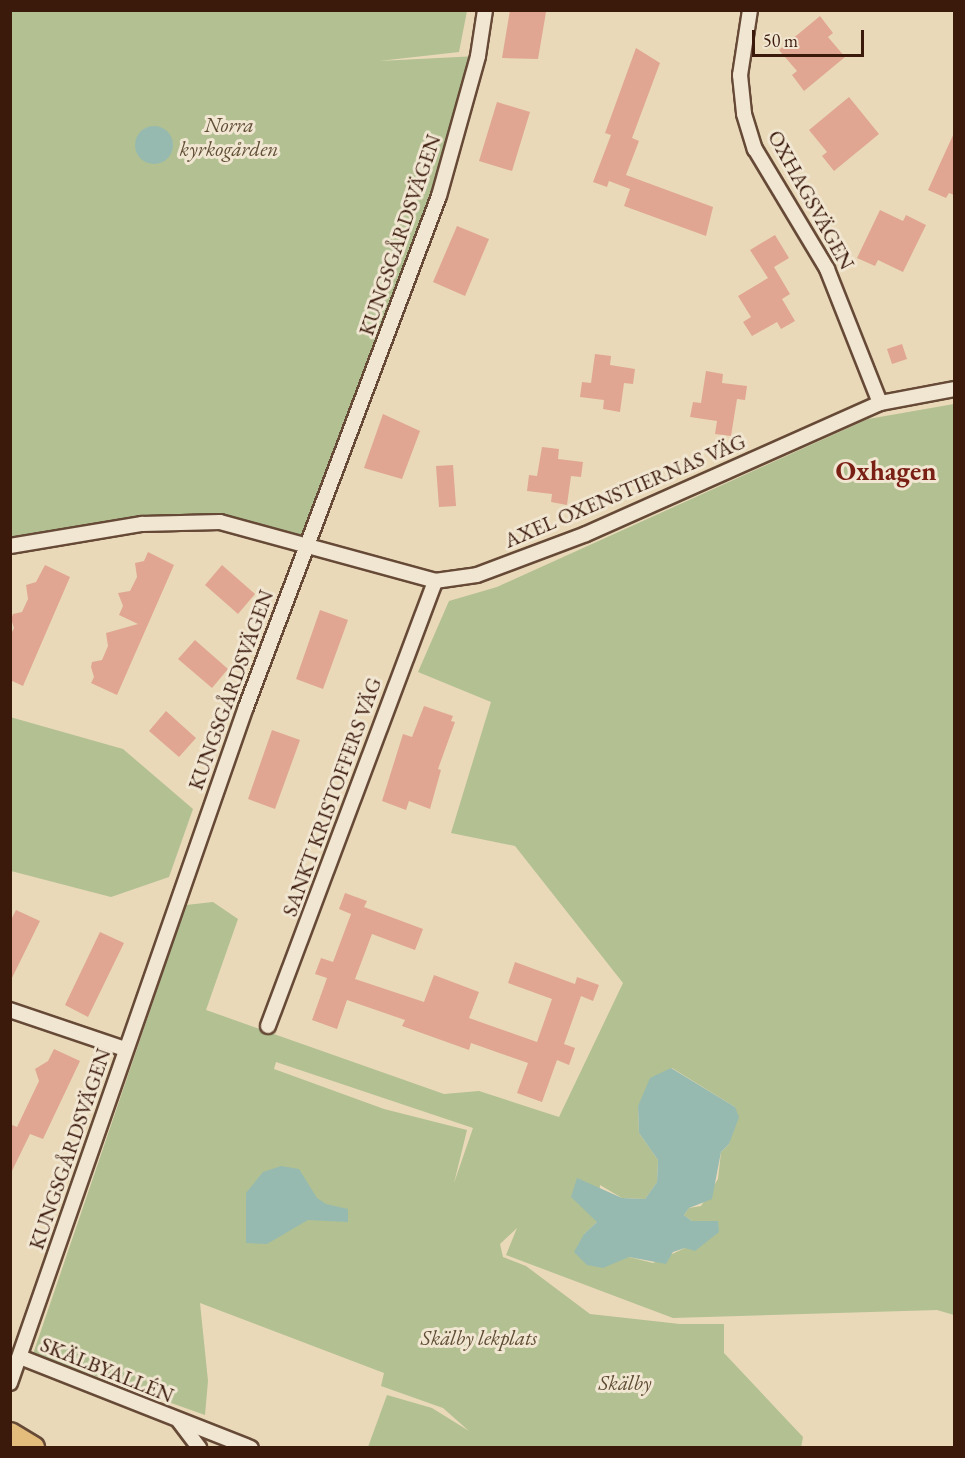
<!DOCTYPE html>
<meta charset="utf-8">
<style>
body{margin:0}
#map{position:relative;width:965px;height:1458px;overflow:hidden;background:#e9d9b8;font-family:"EB Garamond",serif}
div>[style]{position:absolute}
.green>*{inset:0;background:#b2c092}
.water>*{inset:0;background:#97bab0}
.round{border-radius:50%}
.building>*{inset:0;background:#e0a691}
.roads{filter:drop-shadow(2px 0 #664a37) drop-shadow(-2px 0 #664a37) drop-shadow(0 2px #664a37) drop-shadow(0 -2px #664a37)}
.street>*{height:14px;margin:-7px;padding:0 7px;transform-origin:7px;border-radius:7px;background:#f1e6d1}
.primary>*{height:22px;margin:-11px;padding:0 11px;transform-origin:11px;border-radius:11px;background:#e4bc7c}
span{translate:-50% -50%;white-space:nowrap;text-align:center;line-height:1.15;-webkit-text-stroke:6px #f1e6d1;paint-order:stroke}
.park-label{font-size:21px;color:#5f4c34;font-style:italic}
.street-label{font-size:21px;color:#3b1a0c}
.district-label{font-size:27px;color:#7a1f14;font-weight:700}
.frame{position:absolute;inset:0;border:12px solid #3b1a0c;pointer-events:none}
.scale{position:absolute;left:752px;top:30px;width:112px;height:27px;box-sizing:border-box;border:3px solid #3b1a0c;border-top:0;padding-left:8px;font-size:18px;line-height:21px;white-space:nowrap;color:#3b1a0c;-webkit-text-stroke:4px #f1e6d1;paint-order:stroke}
</style>
<div id="map">
<div class="green">
<div style="clip-path:polygon(11px 11px,467px 11px,459px 52px,379px 61px,478px 56px,439px 196px,307px 545px,220px 522px,11px 546px)"></div>
<div style="clip-path:polygon(evenodd,954px 404px,954px 1315px,937px 1310px,673px 1318px,506px 1255px,517px 1228px,500px 1244px,503px 1257px,526px 1266px,590px 1314px,680px 1324px,724px 1324px,724px 1353px,803px 1437px,801px 1448px,368px 1447px,387px 1395px,432px 1408px,469px 1431px,443px 1408px,381px 1386px,384px 1373px,200px 1303px,208px 1381px,205px 1415px,33px 1354px,186px 905px,213px 902px,238px 919px,206px 1010px,444px 1094px,479px 1091px,559px 1117px,623px 983px,515px 846px,451px 833px,491px 702px,418px 672px,449px 601px,497px 587px,868px 419px,954px 404px,276px 1062px,473px 1128px,454px 1183px,467px 1130px,384px 1109px,274px 1069px,276px 1062px,954px 404px,672px 1068px,735px 1107px,729px 1144px,721px 1152px,718px 1179px,701px 1206px,689px 1208px,684px 1215px,692px 1221px,708px 1223px,685px 1248px,653px 1263px,629px 1257px,616px 1259px,584px 1234px,597px 1222px,600px 1185px,622px 1198px,645px 1199px,657px 1182px,658px 1160px,639px 1133px,638px 1106px,672px 1068px)"></div>
<div style="clip-path:polygon(10px 717px,123px 749px,193px 809px,169px 877px,111px 897px,11px 871px)"></div>
</div>
<div class="water">
<div class="round" style="left:135px;top:126px;width:38px;height:38px"></div>
<div style="clip-path:polygon(671px 1068px,735px 1107px,739px 1117px,729px 1144px,721px 1152px,712px 1199px,689px 1208px,684px 1215px,692px 1221px,718px 1221px,719px 1232px,695px 1251px,685px 1248px,673px 1252px,666px 1264px,629px 1257px,603px 1268px,587px 1265px,574px 1252px,584px 1234px,597px 1222px,571px 1197px,577px 1178px,622px 1198px,645px 1199px,657px 1182px,658px 1160px,639px 1133px,638px 1106px,650px 1078px)"></div>
<div style="clip-path:polygon(281px 1166px,299px 1169px,317px 1198px,326px 1204px,348px 1209px,348px 1222px,308px 1220px,267px 1244px,246px 1243px,246px 1193px,263px 1172px)"></div>
</div>
<div class="building">
<div style="clip-path:polygon(510px 10px,546px 12px,538px 59px,502px 58px)"></div>
<div style="clip-path:polygon(820px 16px,833px 33px,828px 37px,845px 57px,804px 91px,792px 75px,797px 71px,779px 50px)"></div>
<div style="clip-path:polygon(636px 48px,660px 63px,632px 138px,639px 141px,626px 175px,713px 207px,706px 236px,624px 206px,630px 189px,609px 181px,607px 187px,593px 182px,611px 135px,605px 133px)"></div>
<div style="clip-path:polygon(849px 97px,879px 134px,834px 171px,822px 156px,827px 152px,809px 130px)"></div>
<div style="clip-path:polygon(497px 102px,530px 112px,512px 171px,479px 161px)"></div>
<div style="clip-path:polygon(954px 133px,954px 195px,949px 193px,946px 198px,928px 190px)"></div>
<div style="clip-path:polygon(880px 210px,903px 221px,906px 215px,926px 225px,903px 272px,878px 260px,875px 266px,857px 258px)"></div>
<div style="clip-path:polygon(457px 226px,489px 239px,465px 296px,433px 282px)"></div>
<div style="clip-path:polygon(775px 235px,789px 258px,774px 267px,790px 294px,782px 299px,795px 321px,781px 329px,777px 322px,752px 336px,743px 322px,751px 317px,738px 296px,768px 278px,750px 250px)"></div>
<div style="clip-path:polygon(902px 344px,907px 359px,892px 364px,887px 349px)"></div>
<div style="clip-path:polygon(595px 354px,611px 356px,610px 365px,635px 369px,633px 384px,624px 383px,620px 412px,603px 409px,604px 400px,580px 397px,582px 382px,591px 383px)"></div>
<div style="clip-path:polygon(706px 371px,723px 374px,722px 383px,747px 386px,745px 400px,737px 399px,731px 436px,715px 434px,717px 421px,690px 417px,693px 402px,701px 403px)"></div>
<div style="clip-path:polygon(383px 414px,420px 431px,402px 479px,364px 468px)"></div>
<div style="clip-path:polygon(542px 447px,559px 449px,558px 459px,583px 462px,581px 477px,571px 476px,567px 505px,551px 502px,552px 494px,527px 491px,529px 475px,537px 476px)"></div>
<div style="clip-path:polygon(453px 465px,456px 506px,439px 507px,436px 466px)"></div>
<div style="clip-path:polygon(148px 552px,174px 565px,117px 695px,91px 683px,94px 677px,91px 667px,92px 662px,102px 660px,108px 646px,106px 633px,138px 624px,119px 615px,123px 606px,118px 593px,130px 591px,137px 577px,135px 563px,144px 561px)"></div>
<div style="clip-path:polygon(45px 565px,70px 577px,23px 686px,10px 680px,10px 636px,14px 628px,11px 619px,13px 614px,22px 612px,28px 599px,26px 585px,36px 582px)"></div>
<div style="clip-path:polygon(222px 565px,255px 594px,238px 614px,205px 585px)"></div>
<div style="clip-path:polygon(320px 610px,348px 620px,323px 689px,296px 679px)"></div>
<div style="clip-path:polygon(195px 640px,228px 669px,212px 688px,178px 659px)"></div>
<div style="clip-path:polygon(424px 706px,453px 716px,451px 721px,455px 722px,438px 769px,441px 770px,430px 809px,409px 801px,406px 810px,382px 801px,403px 734px,412px 737px)"></div>
<div style="clip-path:polygon(166px 711px,196px 738px,179px 757px,149px 731px)"></div>
<div style="clip-path:polygon(272px 730px,300px 740px,275px 809px,248px 799px)"></div>
<div style="clip-path:polygon(345px 893px,367px 901px,364px 907px,423px 929px,415px 950px,372px 934px,355px 979px,424px 1002px,434px 975px,479px 992px,469px 1018px,537px 1042px,552px 999px,508px 983px,515px 962px,575px 984px,577px 977px,599px 985px,593px 1001px,581px 996px,564px 1044px,575px 1048px,569px 1065px,557px 1060px,542px 1102px,517px 1093px,528px 1063px,471px 1043px,469px 1050px,402px 1026px,405px 1020px,347px 1000px,337px 1029px,312px 1020px,327px 978px,315px 974px,321px 958px,333px 962px,351px 914px,339px 909px)"></div>
<div style="clip-path:polygon(16px 910px,40px 921px,10px 982px,10px 922px)"></div>
<div style="clip-path:polygon(100px 932px,124px 943px,88px 1017px,65px 1005px)"></div>
<div style="clip-path:polygon(54px 1049px,80px 1061px,43px 1139px,30px 1134px,10px 1175px,10px 1124px,17px 1127px,39px 1081px,35px 1069px,48px 1061px)"></div>
</div>
<div class="roads">
<div class="street">
<div style="left:750px;top:10px;width:66px;rotate:98.7deg"></div>
<div style="left:740px;top:75px;width:39px;rotate:84deg"></div>
<div style="left:744px;top:114px;width:37px;rotate:73deg"></div>
<div style="left:755px;top:149px;width:140px;rotate:59deg"></div>
<div style="left:827px;top:269px;width:144px;rotate:68.4deg"></div>
<div style="left:10px;top:546px;width:134px;rotate:-9.5deg"></div>
<div style="left:142px;top:524px;width:78px;rotate:-1.5deg"></div>
<div style="left:220px;top:522px;width:223px;rotate:15.3deg"></div>
<div style="left:435px;top:581px;width:42px;rotate:-8.1deg"></div>
<div style="left:477px;top:575px;width:116px;rotate:-20.6deg"></div>
<div style="left:586px;top:534px;width:322px;rotate:-24deg"></div>
<div style="left:880px;top:403px;width:75px;rotate:-10.7deg"></div>
<div style="left:10px;top:1010px;width:121px;rotate:18.7deg"></div>
<div style="left:268px;top:1026px;width:475px;rotate:-69.4deg"></div>
<div style="left:20px;top:1357px;width:248px;rotate:21.5deg"></div>
<div style="left:10px;top:1383px;width:716px;rotate:-70.76deg"></div>
<div style="left:246px;top:707px;width:546px;rotate:-69.31deg"></div>
<div style="left:439px;top:196px;width:145px;rotate:-74.4deg"></div>
<div style="left:478px;top:56px;width:47px;rotate:-81.3deg"></div>
<div style="left:179px;top:1421px;width:34px;rotate:53deg"></div>
</div>
<div class="primary">
<div style="left:10px;top:1434px;width:27px;rotate:31deg"></div>
</div>
</div>
<div class="park-label">
<span style="left:229px;top:137px">Norra<br>kyrkogården</span>
<span style="left:479px;top:1338px">Skälby lekplats</span>
<span style="left:625px;top:1383px">Skälby</span>
</div>
<div class="street-label">
<span style="left:811px;top:200px;rotate:61deg">OXHAGSVÄGEN</span>
<span style="left:400px;top:235px;rotate:-71deg">KUNGSGÅRDSVÄGEN</span>
<span style="left:625px;top:491px;rotate:-23deg">AXEL OXENSTIERNAS VÄG</span>
<span style="left:231px;top:690px;rotate:-70deg">KUNGSGÅRDSVÄGEN</span>
<span style="left:332px;top:797px;rotate:-70deg">SANKT KRISTOFFERS VÄG</span>
<span style="left:70px;top:1149px;rotate:-71deg">KUNGSGÅRDSVÄGEN</span>
<span style="left:107px;top:1370px;rotate:22deg">SKÄLBYALLÉN</span>
</div>
<div class="district-label">
<span style="left:886px;top:471px">Oxhagen</span>
</div>
<div class="frame"></div>
<div class="scale">50 m</div>
</div>
